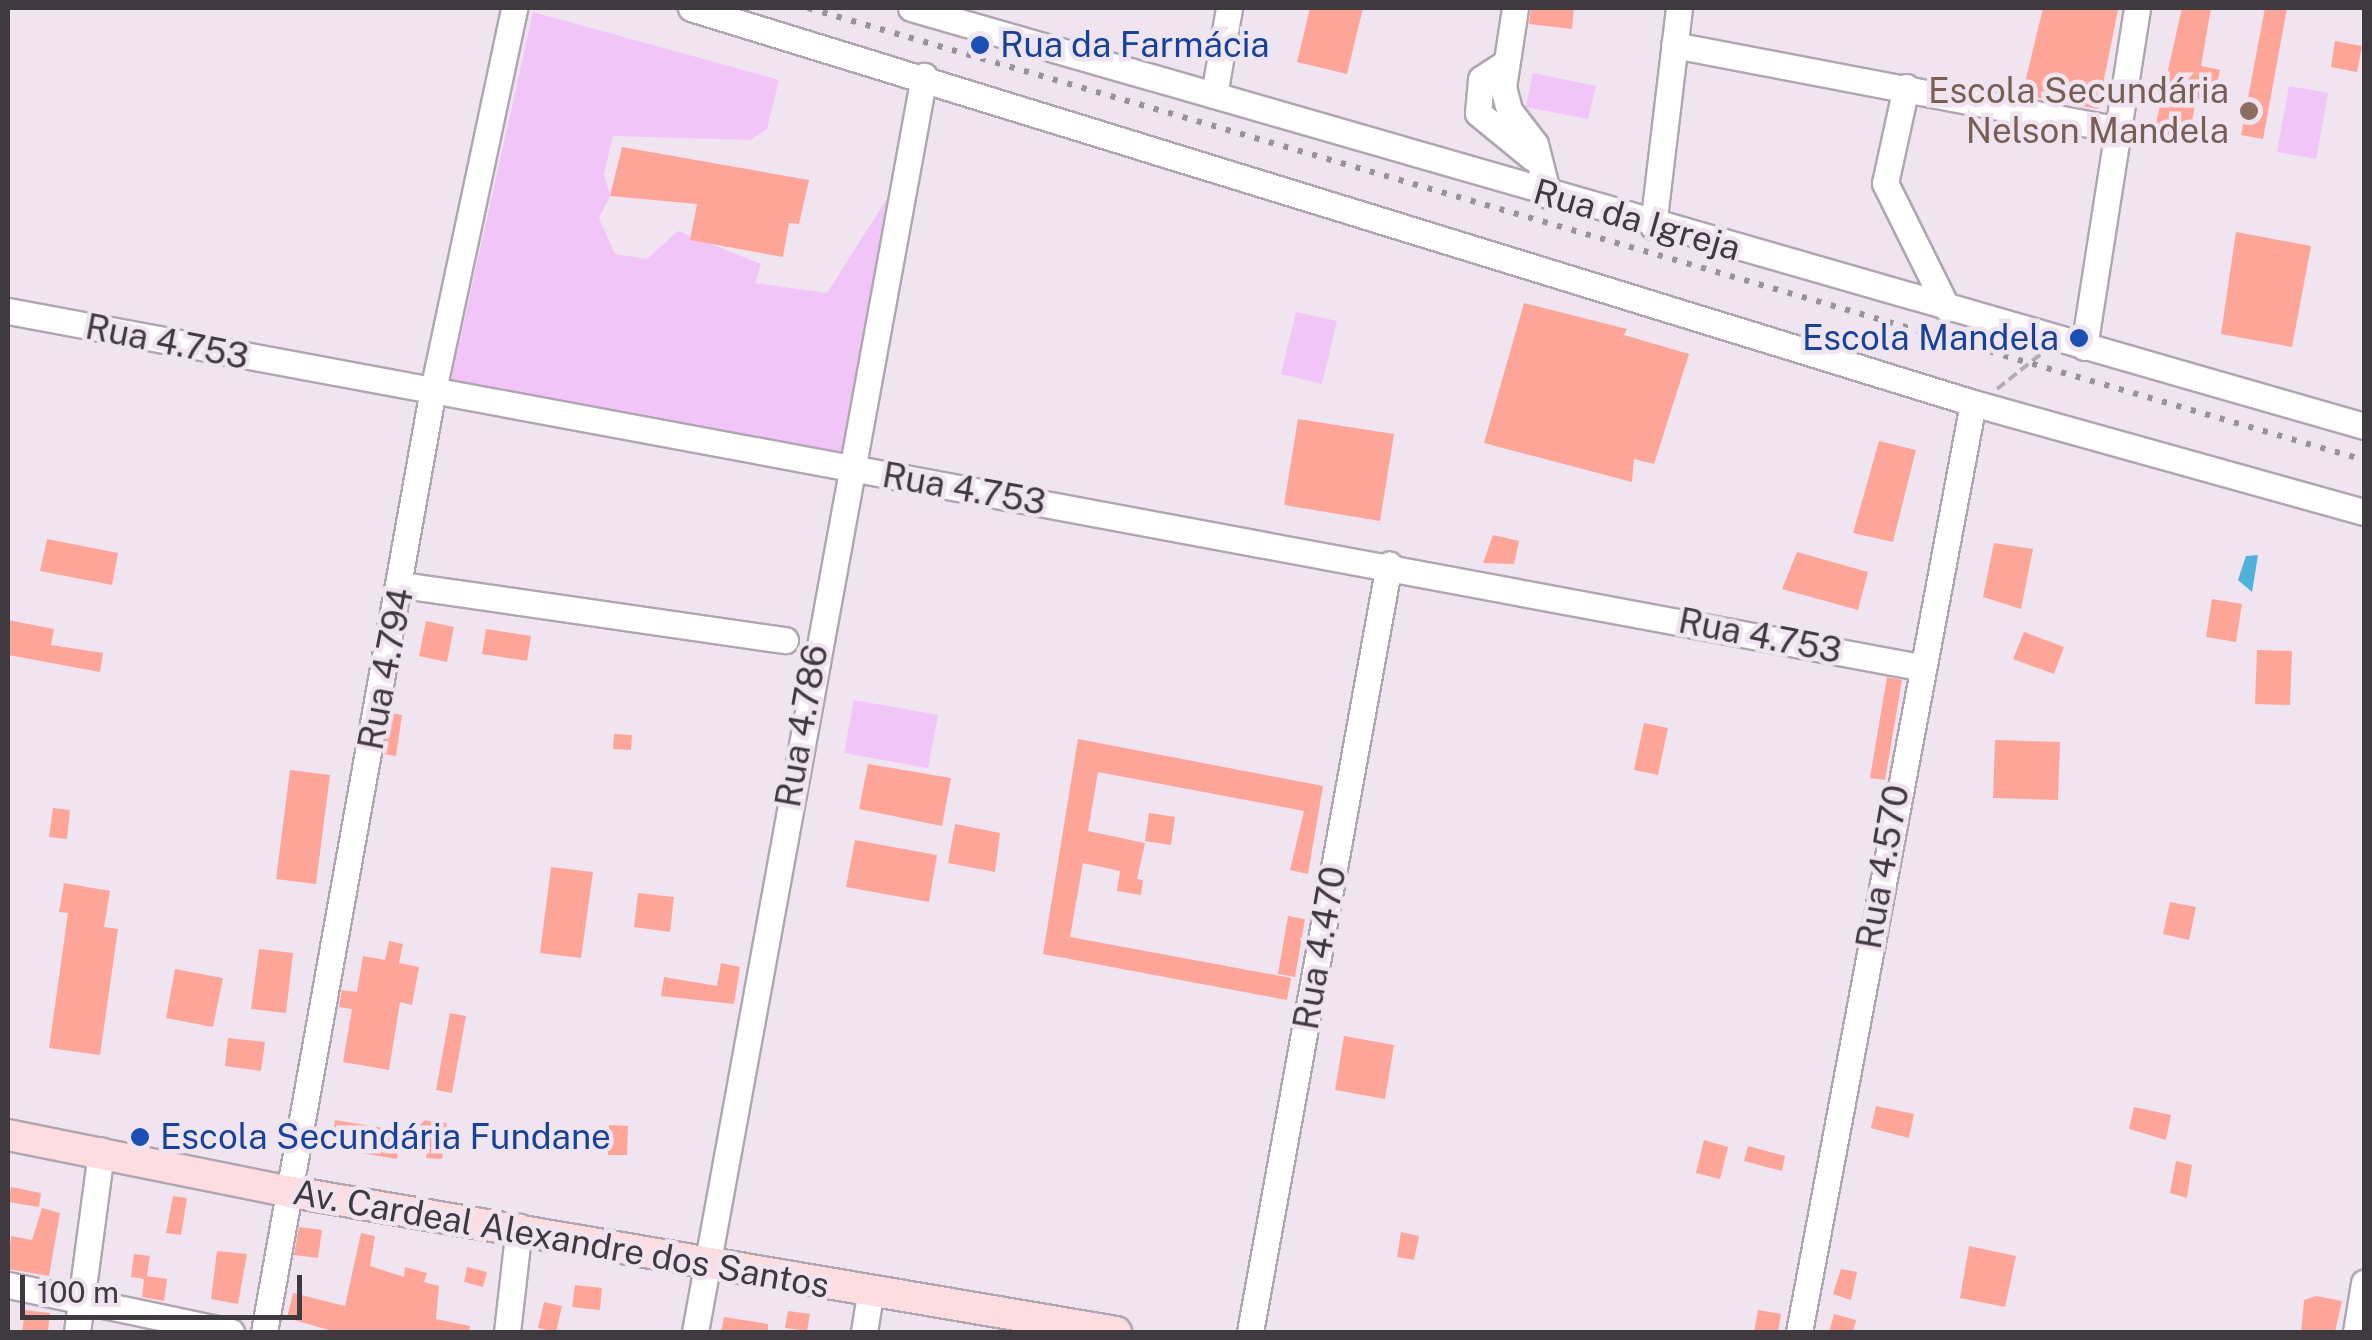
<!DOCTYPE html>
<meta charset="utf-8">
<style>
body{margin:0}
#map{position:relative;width:2372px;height:1340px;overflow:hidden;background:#f0e4f1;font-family:"Public Sans",sans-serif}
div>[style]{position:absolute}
.green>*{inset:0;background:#f2c5f8}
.water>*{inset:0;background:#50b1da}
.building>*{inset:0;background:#fea599}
.path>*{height:4px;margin-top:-2px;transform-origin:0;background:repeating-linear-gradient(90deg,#b5abb6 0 10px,transparent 0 15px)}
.roads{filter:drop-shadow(2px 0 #b0a6b2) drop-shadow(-2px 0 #b0a6b2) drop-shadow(0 2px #b0a6b2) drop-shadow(0 -2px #b0a6b2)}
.minor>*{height:25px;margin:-12.5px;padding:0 12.5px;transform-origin:12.5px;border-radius:12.5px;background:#fff}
.major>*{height:30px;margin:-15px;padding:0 15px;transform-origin:15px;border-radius:15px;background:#fddddf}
.rail>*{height:6px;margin-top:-3px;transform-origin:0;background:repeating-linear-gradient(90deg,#9a919a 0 5px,transparent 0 15px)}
.dots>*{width:28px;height:28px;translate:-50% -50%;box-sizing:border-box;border:5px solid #f0e4f1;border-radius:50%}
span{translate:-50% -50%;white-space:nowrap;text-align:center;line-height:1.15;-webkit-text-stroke:9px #f0e4f1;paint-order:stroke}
.transit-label{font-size:35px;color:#164399}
.left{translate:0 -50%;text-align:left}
.right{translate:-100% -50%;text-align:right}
.education-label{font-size:35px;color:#785e54}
.street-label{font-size:35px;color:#3f3a3f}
.frame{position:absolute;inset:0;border:10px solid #3f3a3f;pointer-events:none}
.scale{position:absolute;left:20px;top:1275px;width:282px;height:45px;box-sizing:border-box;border:5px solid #3f3a3f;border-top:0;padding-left:12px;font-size:30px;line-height:35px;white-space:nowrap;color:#3f3a3f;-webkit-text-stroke:8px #f0e4f1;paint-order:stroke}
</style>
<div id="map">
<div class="green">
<div style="clip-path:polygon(533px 12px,779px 80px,767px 129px,750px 140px,613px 136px,604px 174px,610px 196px,599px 218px,615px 254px,647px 259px,678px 231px,761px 264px,755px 283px,827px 293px,892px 191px,848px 469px,449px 389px)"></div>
<div style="clip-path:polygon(1533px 73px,1596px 86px,1588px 119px,1526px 107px)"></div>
<div style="clip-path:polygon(2289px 86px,2328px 93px,2316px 159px,2277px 152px)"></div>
<div style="clip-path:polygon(1296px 312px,1337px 321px,1322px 384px,1281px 374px)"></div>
<div style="clip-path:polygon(854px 700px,938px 715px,928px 768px,844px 753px)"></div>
</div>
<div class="water">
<div style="clip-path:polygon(2258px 555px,2252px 592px,2238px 580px,2246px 556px)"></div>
</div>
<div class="building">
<div style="clip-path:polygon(1310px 8px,1363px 8px,1347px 74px,1297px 62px)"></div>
<div style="clip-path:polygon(1531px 8px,1574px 8px,1572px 29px,1529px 24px)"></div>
<div style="clip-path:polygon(2043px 8px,2118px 10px,2098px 109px,2022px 95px)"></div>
<div style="clip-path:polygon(2182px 8px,2211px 8px,2201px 66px,2220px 70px,2213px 103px,2196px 99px,2189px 138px,2154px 132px)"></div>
<div style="clip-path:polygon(2265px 8px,2287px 8px,2263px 139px,2241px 135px)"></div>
<div style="clip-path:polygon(2335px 41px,2362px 46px,2357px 72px,2331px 67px)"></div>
<div style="clip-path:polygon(622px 147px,809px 180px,799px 224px,789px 223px,783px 257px,690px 240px,697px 204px,610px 196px)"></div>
<div style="clip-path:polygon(2236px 232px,2311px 246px,2292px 347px,2221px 334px)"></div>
<div style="clip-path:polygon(1524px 303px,1627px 329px,1624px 335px,1689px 354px,1654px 464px,1634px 459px,1632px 482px,1484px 443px)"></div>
<div style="clip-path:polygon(1298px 419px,1394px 434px,1380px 521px,1284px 505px)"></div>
<div style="clip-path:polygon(1879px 441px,1916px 450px,1893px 542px,1853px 533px)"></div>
<div style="clip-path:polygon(1493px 535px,1519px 541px,1514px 564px,1483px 563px)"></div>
<div style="clip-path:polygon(47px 539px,118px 553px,112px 585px,40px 571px)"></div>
<div style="clip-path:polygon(1994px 543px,2033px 549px,2021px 609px,1983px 597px)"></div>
<div style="clip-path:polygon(1797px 552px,1868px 572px,1858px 610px,1782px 589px)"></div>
<div style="clip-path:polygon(2212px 599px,2242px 604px,2236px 642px,2206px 637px)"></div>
<div style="clip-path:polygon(8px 620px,54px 629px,51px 645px,103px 653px,100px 672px,8px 655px)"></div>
<div style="clip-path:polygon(426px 621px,454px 627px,447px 662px,419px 656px)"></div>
<div style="clip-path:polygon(486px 629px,531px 636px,527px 661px,482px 654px)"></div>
<div style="clip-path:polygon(2024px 632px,2064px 647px,2054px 674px,2013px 659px)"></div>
<div style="clip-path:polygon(2257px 650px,2292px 651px,2290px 705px,2255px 704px)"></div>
<div style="clip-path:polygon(1887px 677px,1902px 680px,1885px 780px,1870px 778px)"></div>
<div style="clip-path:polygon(391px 713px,402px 715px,396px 756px,384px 754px)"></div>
<div style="clip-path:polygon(1644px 723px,1668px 728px,1658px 775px,1634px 770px)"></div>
<div style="clip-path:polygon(614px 734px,632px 735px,631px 750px,613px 749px)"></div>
<div style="clip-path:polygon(1078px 739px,1323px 786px,1308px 874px,1290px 870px,1304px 811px,1098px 772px,1088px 831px,1145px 843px,1137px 879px,1143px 880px,1141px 895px,1117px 891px,1120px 871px,1083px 863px,1070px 937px,1291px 978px,1287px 1000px,1043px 954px)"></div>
<div style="clip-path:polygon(1995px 740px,2060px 742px,2058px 800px,1993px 798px)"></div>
<div style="clip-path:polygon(868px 764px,951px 778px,942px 826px,859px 809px)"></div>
<div style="clip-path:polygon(290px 770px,330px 775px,316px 884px,276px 879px)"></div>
<div style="clip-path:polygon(53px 808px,70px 810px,67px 839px,49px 837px)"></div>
<div style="clip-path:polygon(1149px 813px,1175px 817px,1171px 845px,1145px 841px)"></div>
<div style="clip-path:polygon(955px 824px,1000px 833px,995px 872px,948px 863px)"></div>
<div style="clip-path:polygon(855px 840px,937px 855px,929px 902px,846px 887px)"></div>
<div style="clip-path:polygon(551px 867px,593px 872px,581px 958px,540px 953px)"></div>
<div style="clip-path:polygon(64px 883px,110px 891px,104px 927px,118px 929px,100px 1055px,49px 1048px,68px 913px,59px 912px)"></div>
<div style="clip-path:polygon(638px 893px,674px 897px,670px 932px,634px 927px)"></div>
<div style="clip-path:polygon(2170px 902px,2196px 907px,2189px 940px,2163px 934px)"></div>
<div style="clip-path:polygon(1288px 916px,1305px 919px,1295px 977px,1278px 974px)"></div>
<div style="clip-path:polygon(389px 941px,403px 944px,399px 963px,419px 967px,412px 1005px,400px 1002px,389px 1070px,343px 1062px,352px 1009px,339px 1007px,342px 990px,357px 992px,363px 956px,385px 960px)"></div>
<div style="clip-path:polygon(259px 949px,293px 953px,286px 1013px,251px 1009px)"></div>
<div style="clip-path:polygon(721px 963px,740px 967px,734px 1004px,661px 996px,664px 977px,717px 986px)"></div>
<div style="clip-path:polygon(175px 969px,223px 978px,213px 1027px,166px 1018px)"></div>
<div style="clip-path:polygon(450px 1013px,466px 1016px,452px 1093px,436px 1090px)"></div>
<div style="clip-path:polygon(1344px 1036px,1394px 1045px,1385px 1099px,1335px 1090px)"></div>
<div style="clip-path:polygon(228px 1038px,265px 1042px,261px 1071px,225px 1066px)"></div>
<div style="clip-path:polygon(1876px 1106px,1914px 1114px,1909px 1138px,1871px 1128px)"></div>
<div style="clip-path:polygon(2134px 1107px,2171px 1115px,2166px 1140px,2129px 1129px)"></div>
<div style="clip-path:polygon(412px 1119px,447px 1123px,442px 1159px,426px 1158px,429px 1140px,410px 1137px)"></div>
<div style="clip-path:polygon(335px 1120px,402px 1131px,397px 1159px,331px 1148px)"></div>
<div style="clip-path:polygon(609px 1125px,628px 1126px,627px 1155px,608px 1155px)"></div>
<div style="clip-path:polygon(1704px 1140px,1728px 1147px,1720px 1179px,1696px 1173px)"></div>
<div style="clip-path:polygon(1748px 1146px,1785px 1156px,1782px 1171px,1744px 1161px)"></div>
<div style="clip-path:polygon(2176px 1161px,2192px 1165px,2187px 1198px,2170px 1193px)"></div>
<div style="clip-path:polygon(11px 1187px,41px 1193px,39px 1207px,8px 1202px)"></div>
<div style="clip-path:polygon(173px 1196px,187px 1198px,181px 1235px,166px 1233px)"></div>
<div style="clip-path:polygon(42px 1208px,60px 1213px,49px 1276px,8px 1269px,11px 1236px,32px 1240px)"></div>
<div style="clip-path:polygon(299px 1227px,322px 1230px,318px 1258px,294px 1255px)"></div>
<div style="clip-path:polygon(1401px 1232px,1419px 1236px,1414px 1260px,1397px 1257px)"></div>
<div style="clip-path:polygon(361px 1233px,375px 1236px,370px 1266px,404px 1277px,405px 1267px,427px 1273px,424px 1282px,439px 1286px,436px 1319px,470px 1326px,469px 1332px,336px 1332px,287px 1318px,293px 1293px,345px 1306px)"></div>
<div style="clip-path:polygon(1969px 1246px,2016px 1256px,2005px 1307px,1960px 1298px)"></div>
<div style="clip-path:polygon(217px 1251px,247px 1254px,238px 1304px,211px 1299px)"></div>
<div style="clip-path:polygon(134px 1254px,150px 1256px,147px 1276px,167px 1279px,164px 1301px,142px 1297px,144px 1279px,131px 1277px)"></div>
<div style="clip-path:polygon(467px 1267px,487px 1272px,483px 1287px,464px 1282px)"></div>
<div style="clip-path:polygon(1841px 1269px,1857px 1272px,1851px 1300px,1833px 1294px)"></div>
<div style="clip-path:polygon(575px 1285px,602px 1288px,600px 1310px,572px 1307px)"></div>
<div style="clip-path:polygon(2316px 1296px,2342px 1301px,2335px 1332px,2301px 1332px,2304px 1300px)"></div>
<div style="clip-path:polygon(544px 1302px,562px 1306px,556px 1332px,538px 1328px)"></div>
<div style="clip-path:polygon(25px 1310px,50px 1313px,48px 1332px,22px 1332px)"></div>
<div style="clip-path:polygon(1758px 1310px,1781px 1314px,1778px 1332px,1754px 1332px)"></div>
<div style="clip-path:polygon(788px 1311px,810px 1314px,807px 1331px,785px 1328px)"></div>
<div style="clip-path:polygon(1834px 1314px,1856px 1320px,1853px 1332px,1829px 1332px)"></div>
<div style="clip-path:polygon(724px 1317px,768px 1324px,768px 1332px,721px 1332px)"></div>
</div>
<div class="path">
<div style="left:1997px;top:389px;width:56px;rotate:-38.5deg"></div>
</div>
<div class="roads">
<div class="minor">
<div style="left:691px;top:8px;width:1341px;rotate:17.12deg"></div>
<div style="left:1973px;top:403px;width:406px;rotate:15.6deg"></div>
<div style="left:911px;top:8px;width:1512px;rotate:16.05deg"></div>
<div style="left:1515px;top:8px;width:80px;rotate:98.6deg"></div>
<div style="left:1503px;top:87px;width:24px;rotate:75deg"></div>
<div style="left:1509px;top:110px;width:43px;rotate:52.6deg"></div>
<div style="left:1535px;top:144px;width:53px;rotate:75.7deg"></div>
<div style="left:1674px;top:45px;width:450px;rotate:10.8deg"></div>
<div style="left:1504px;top:64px;width:27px;rotate:147deg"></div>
<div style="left:1481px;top:79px;width:34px;rotate:95deg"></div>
<div style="left:1478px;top:113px;width:71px;rotate:39.3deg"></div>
<div style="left:1906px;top:87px;width:98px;rotate:102.3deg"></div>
<div style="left:1885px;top:183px;width:140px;rotate:63.6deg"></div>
<div style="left:1214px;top:95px;width:88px;rotate:-80.2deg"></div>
<div style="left:1653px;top:226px;width:220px;rotate:-83.2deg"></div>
<div style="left:8px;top:311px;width:1945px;rotate:10.55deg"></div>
<div style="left:2084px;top:347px;width:343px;rotate:-81.1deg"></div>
<div style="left:402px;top:585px;width:387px;rotate:8.2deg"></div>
<div style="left:8px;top:1285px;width:228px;rotate:11.9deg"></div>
<div style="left:77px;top:1332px;width:183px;rotate:-82.4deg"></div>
<div style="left:264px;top:1332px;width:952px;rotate:-79.84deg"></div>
<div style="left:432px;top:395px;width:396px;rotate:-78deg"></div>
<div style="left:507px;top:1332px;width:106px;rotate:-83.5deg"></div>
<div style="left:695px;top:1332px;width:1277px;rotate:-79.67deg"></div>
<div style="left:864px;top:1332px;width:38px;rotate:-81deg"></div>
<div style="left:1250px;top:1332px;width:780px;rotate:-79.74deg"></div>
<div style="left:1799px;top:1332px;width:945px;rotate:-79.39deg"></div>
<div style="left:2356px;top:1332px;width:50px;rotate:-80.7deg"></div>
</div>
<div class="major">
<div style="left:8px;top:1135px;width:284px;rotate:11.4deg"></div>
<div style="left:286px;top:1191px;width:842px;rotate:9.64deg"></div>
</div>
</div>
<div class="rail">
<div style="left:808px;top:8px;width:1620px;rotate:16.2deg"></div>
</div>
<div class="dots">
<div style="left:980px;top:45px;background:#1a4fb4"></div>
<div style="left:2249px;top:111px;background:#8d6e63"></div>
<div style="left:2079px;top:338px;background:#1a4fb4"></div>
<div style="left:140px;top:1137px;background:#1a4fb4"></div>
</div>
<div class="transit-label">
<span class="left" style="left:1000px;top:45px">Rua da Farmácia</span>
<span class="right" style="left:2059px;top:338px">Escola Mandela</span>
<span class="left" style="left:160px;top:1137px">Escola Secundária Fundane</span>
</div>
<div class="education-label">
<span class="right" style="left:2229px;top:111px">Escola Secundária<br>Nelson Mandela</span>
</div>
<div class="street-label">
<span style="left:1637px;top:220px;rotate:16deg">Rua da Igreja</span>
<span style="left:167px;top:342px;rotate:11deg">Rua 4.753</span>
<span style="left:964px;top:489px;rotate:10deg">Rua 4.753</span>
<span style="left:1760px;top:636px;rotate:11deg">Rua 4.753</span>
<span style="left:386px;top:669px;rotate:-79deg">Rua 4.794</span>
<span style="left:802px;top:726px;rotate:-80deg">Rua 4.786</span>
<span style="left:1883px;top:867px;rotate:-80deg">Rua 4.570</span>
<span style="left:1320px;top:948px;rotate:-80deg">Rua 4.470</span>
<span style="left:561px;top:1239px;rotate:10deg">Av. Cardeal Alexandre dos Santos</span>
</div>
<div class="frame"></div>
<div class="scale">100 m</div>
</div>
